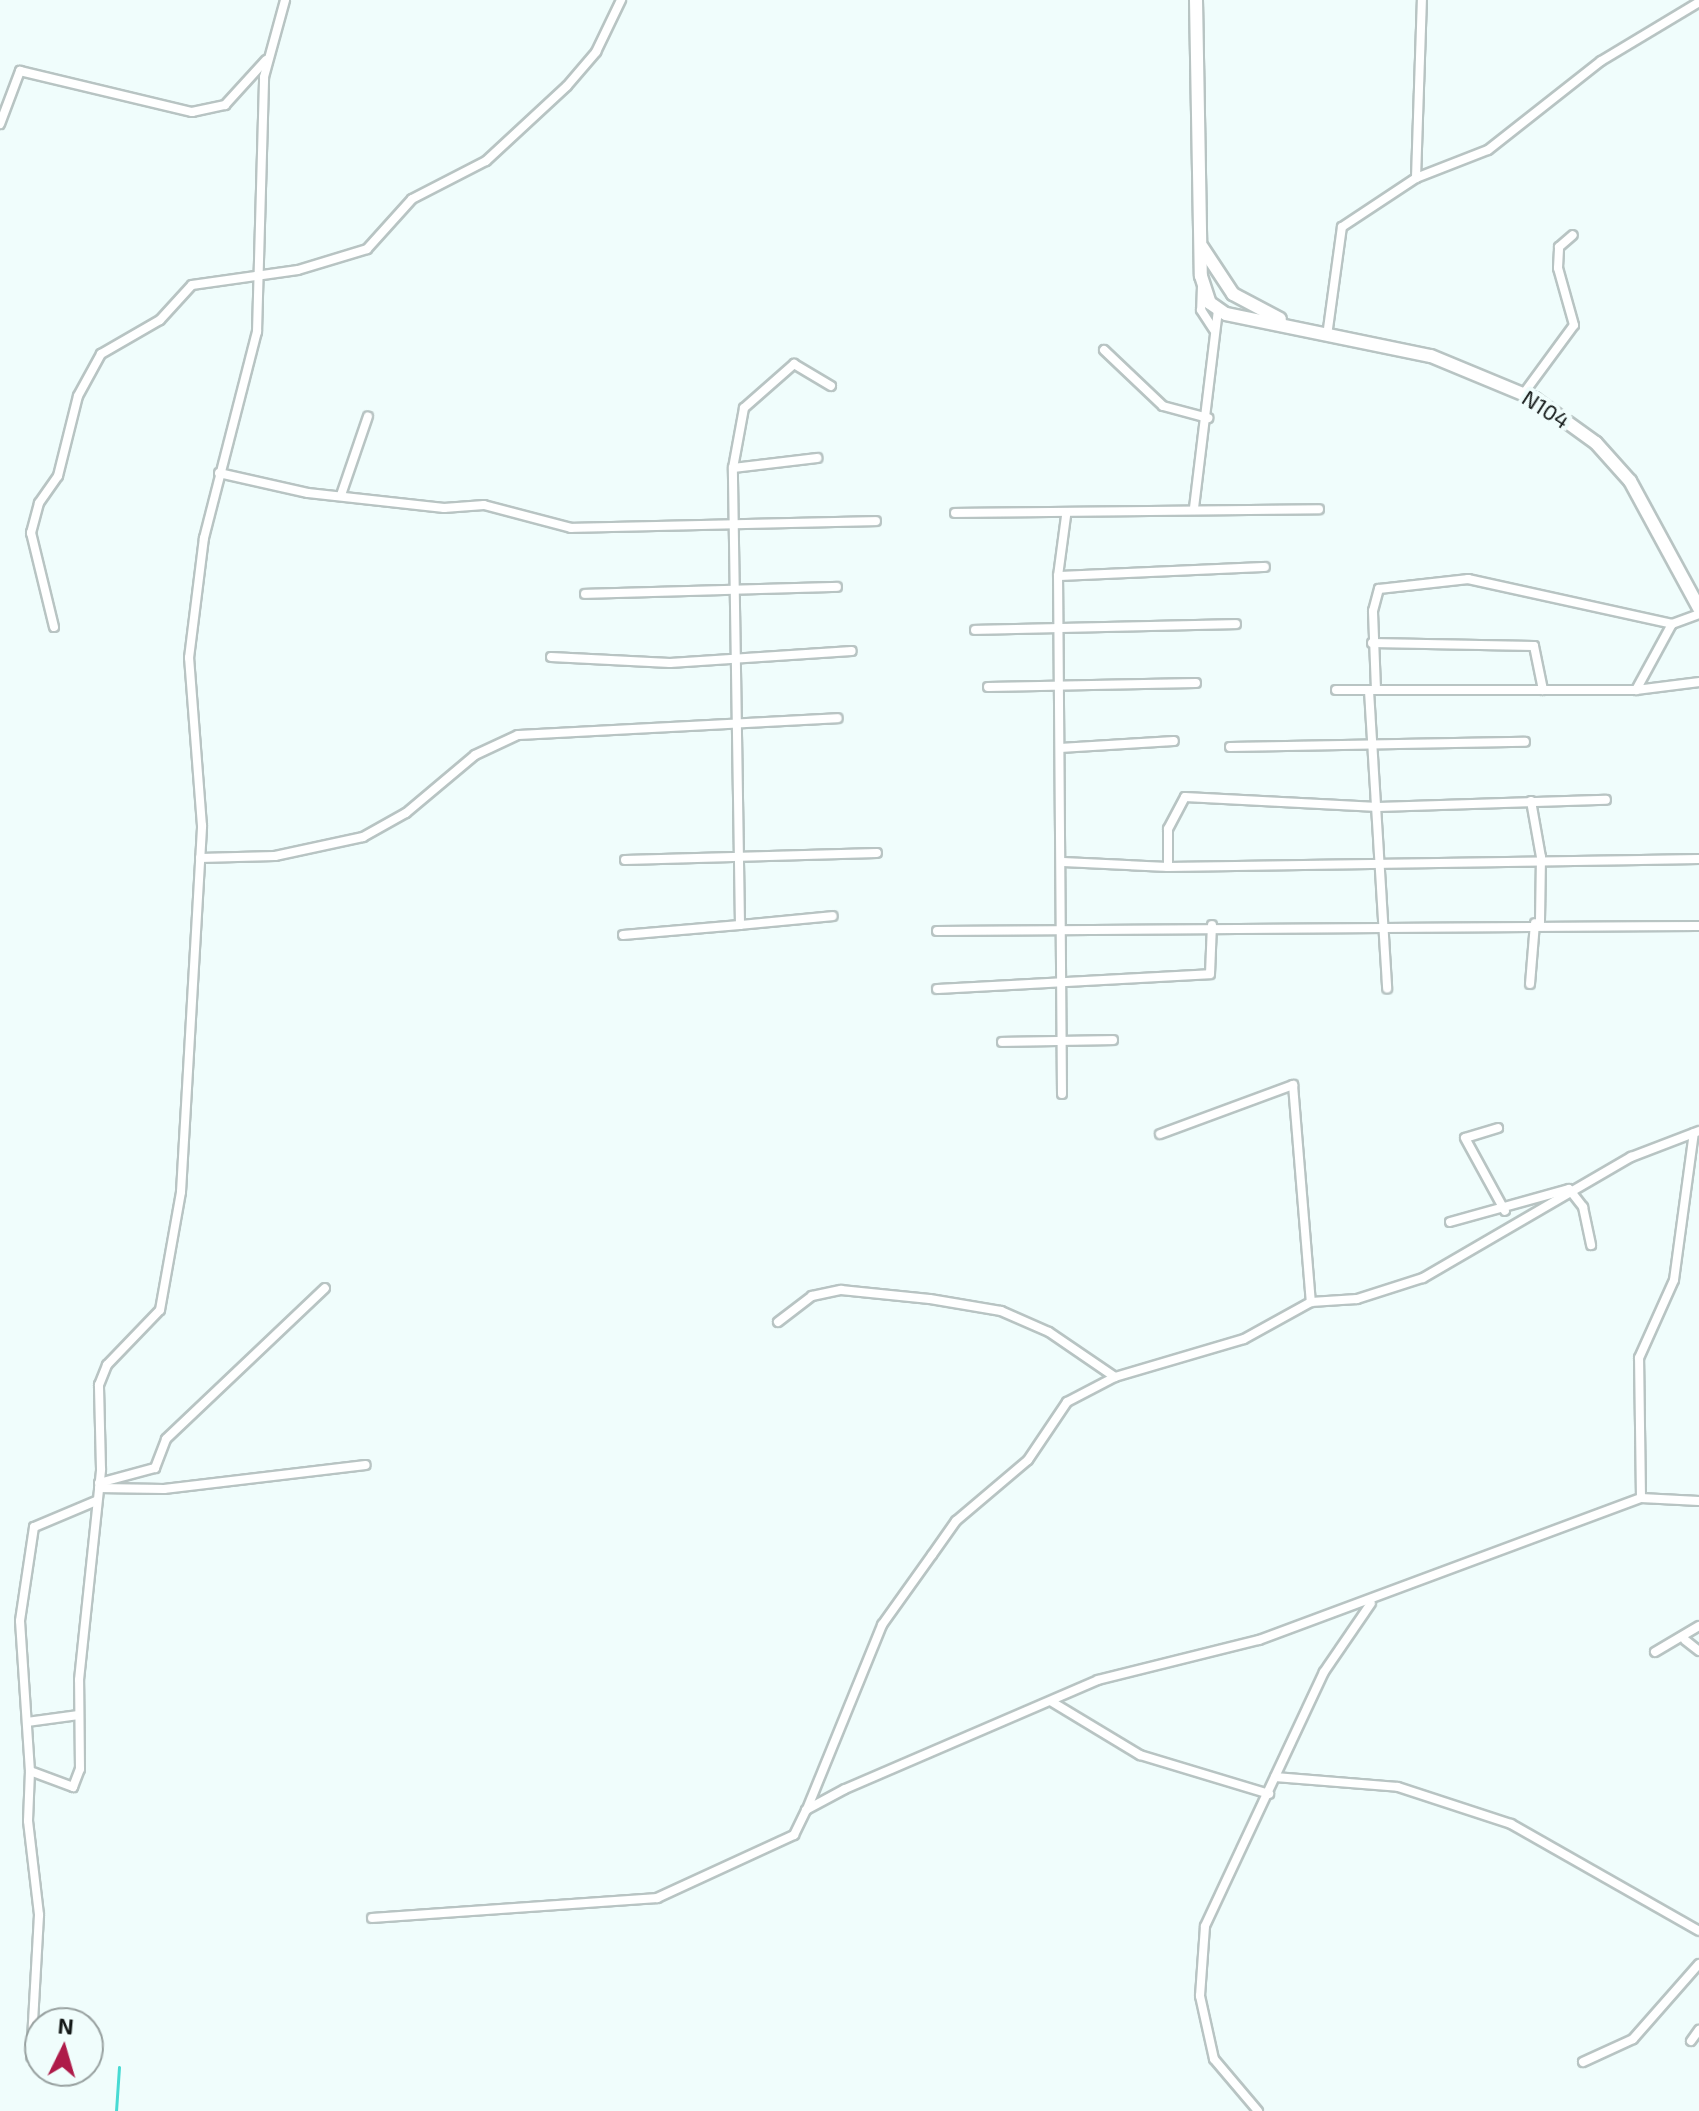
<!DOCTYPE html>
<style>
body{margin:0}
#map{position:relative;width:1699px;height:2111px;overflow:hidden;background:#f0fdfc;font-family:"Exo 2",sans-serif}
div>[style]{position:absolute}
.stream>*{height:3px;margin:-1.5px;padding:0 1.5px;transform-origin:1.5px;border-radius:1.5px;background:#47dad3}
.roads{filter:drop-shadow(2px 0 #b8c4c3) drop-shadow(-2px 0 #b8c4c3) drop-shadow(0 2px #b8c4c3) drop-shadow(0 -2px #b8c4c3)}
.street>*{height:8px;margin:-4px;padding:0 4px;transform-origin:4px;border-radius:4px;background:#fff}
.secondary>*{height:12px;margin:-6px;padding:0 6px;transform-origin:6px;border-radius:6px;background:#fff}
span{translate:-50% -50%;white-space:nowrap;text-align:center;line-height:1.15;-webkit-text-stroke:8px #f0fdfc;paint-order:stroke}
.street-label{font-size:22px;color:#131817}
.north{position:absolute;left:24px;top:2007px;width:80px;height:80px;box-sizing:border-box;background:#f0fdfc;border:2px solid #98a1a0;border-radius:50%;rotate:5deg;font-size:22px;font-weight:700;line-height:32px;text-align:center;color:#131817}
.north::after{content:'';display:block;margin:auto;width:28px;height:36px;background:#ae1b49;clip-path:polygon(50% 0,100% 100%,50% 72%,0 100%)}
</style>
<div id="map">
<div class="stream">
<div style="left:116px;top:2111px;width:44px;rotate:-86.1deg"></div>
</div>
<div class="roads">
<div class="street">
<div style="left:0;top:124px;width:57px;rotate:-69.3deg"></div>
<div style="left:20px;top:71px;width:177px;rotate:13.4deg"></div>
<div style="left:192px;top:112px;width:34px;rotate:-12deg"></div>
<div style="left:225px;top:105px;width:61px;rotate:-47.7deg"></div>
<div style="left:1416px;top:178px;width:178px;rotate:-88.1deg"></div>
<div style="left:1202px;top:286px;width:24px;rotate:92deg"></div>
<div style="left:1201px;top:310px;width:24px;rotate:57deg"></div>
<div style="left:1327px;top:336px;width:110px;rotate:-82.2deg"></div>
<div style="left:1342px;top:227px;width:89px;rotate:-33.5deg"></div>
<div style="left:1416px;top:178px;width:77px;rotate:-21.3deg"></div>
<div style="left:1488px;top:150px;width:144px;rotate:-38.2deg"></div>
<div style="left:1601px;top:61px;width:114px;rotate:-31deg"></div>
<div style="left:1104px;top:350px;width:81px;rotate:43.5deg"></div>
<div style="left:1163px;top:406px;width:47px;rotate:14.9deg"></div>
<div style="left:1524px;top:393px;width:84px;rotate:-53.7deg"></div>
<div style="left:1574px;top:325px;width:59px;rotate:-105.7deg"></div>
<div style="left:1558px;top:268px;width:21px;rotate:-87deg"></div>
<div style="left:1559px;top:247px;width:18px;rotate:-41deg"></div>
<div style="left:733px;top:468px;width:85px;rotate:-6.8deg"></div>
<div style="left:219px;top:473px;width:91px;rotate:12.7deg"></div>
<div style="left:308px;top:493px;width:137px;rotate:6.3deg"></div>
<div style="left:444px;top:508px;width:40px;rotate:-4.3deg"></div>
<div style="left:484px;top:505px;width:90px;rotate:14.8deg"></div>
<div style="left:571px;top:528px;width:305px;rotate:-1.3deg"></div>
<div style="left:341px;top:495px;width:83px;rotate:-71.1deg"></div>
<div style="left:1194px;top:508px;width:198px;rotate:-83.1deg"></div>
<div style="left:955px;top:513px;width:364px;rotate:-0.6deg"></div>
<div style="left:1058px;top:576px;width:207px;rotate:-2.5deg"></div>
<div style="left:585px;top:594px;width:252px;rotate:-1.6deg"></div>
<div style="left:54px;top:627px;width:97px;rotate:-103.7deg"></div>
<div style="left:31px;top:533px;width:31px;rotate:-75deg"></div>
<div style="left:39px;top:503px;width:33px;rotate:-55deg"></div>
<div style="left:58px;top:476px;width:82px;rotate:-76deg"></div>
<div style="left:78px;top:396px;width:48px;rotate:-61.3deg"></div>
<div style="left:101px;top:354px;width:68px;rotate:-30deg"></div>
<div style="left:160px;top:320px;width:47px;rotate:-47.6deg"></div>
<div style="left:192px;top:285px;width:107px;rotate:-8.1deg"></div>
<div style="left:298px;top:270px;width:72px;rotate:-16.9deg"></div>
<div style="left:367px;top:249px;width:67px;rotate:-48deg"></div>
<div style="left:412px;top:199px;width:83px;rotate:-27.2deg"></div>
<div style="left:486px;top:161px;width:110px;rotate:-42.8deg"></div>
<div style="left:567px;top:86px;width:45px;rotate:-49.5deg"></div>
<div style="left:596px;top:52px;width:58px;rotate:-64.3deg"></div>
<div style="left:975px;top:630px;width:261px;rotate:-1.3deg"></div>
<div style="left:1372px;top:643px;width:162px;rotate:1.1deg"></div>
<div style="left:1534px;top:646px;width:45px;rotate:78.4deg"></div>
<div style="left:551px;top:657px;width:119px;rotate:2.9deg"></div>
<div style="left:670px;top:663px;width:182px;rotate:-3.8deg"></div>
<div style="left:988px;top:687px;width:208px;rotate:-1.1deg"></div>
<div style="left:1336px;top:690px;width:300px"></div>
<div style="left:1636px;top:690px;width:64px;rotate:-7.2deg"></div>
<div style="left:1376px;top:690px;width:79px;rotate:-92.2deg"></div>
<div style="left:1373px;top:611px;width:23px;rotate:-75deg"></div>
<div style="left:1379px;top:589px;width:90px;rotate:-6.4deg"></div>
<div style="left:1468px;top:579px;width:209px;rotate:12.4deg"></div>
<div style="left:1672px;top:624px;width:29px;rotate:-20deg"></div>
<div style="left:1636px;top:690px;width:75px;rotate:-61.4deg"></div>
<div style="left:1369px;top:691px;width:298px;rotate:86.5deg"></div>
<div style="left:1230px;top:747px;width:295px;rotate:-1deg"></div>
<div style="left:1060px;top:748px;width:114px;rotate:-3.5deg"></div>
<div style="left:1531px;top:801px;width:57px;rotate:79.9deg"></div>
<div style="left:1541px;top:857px;width:66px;rotate:90.9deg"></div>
<div style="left:200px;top:858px;width:75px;rotate:-1.5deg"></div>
<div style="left:275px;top:856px;width:90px;rotate:-12.2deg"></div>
<div style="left:363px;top:837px;width:49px;rotate:-29.2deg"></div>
<div style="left:406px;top:813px;width:90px;rotate:-40deg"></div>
<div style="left:475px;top:755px;width:47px;rotate:-24.9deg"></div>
<div style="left:518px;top:735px;width:320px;rotate:-3deg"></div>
<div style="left:625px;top:860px;width:252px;rotate:-1.6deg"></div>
<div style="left:1063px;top:862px;width:105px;rotate:2.7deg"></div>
<div style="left:1168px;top:867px;width:531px;rotate:-0.86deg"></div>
<div style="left:1168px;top:867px;width:38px;rotate:-90deg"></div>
<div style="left:1168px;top:829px;width:36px;rotate:-62deg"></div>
<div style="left:1185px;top:797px;width:193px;rotate:3deg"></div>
<div style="left:1378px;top:807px;width:228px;rotate:-1.8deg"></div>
<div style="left:740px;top:925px;width:93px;rotate:-5.5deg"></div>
<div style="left:937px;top:931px;width:762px;rotate:-0.38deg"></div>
<div style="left:623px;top:935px;width:117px;rotate:-4.9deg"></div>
<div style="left:740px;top:925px;width:457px;rotate:-90.9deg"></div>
<div style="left:733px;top:468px;width:61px;rotate:-79.6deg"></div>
<div style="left:744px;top:408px;width:67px;rotate:-41.3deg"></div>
<div style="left:794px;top:364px;width:43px;rotate:30.7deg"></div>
<div style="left:1530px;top:984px;width:61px;rotate:-85.3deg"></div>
<div style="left:937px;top:989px;width:273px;rotate:-3.1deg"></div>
<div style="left:1210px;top:974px;width:49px;rotate:-87.7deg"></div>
<div style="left:1002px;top:1042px;width:111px;rotate:-1deg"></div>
<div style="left:1062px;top:1094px;width:518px;rotate:-90.44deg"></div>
<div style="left:1058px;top:576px;width:61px;rotate:-82.4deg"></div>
<div style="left:1498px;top:1128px;width:34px;rotate:163deg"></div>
<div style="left:1465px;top:1138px;width:83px;rotate:61.3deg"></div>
<div style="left:1160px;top:1134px;width:142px;rotate:-20.2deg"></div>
<div style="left:1293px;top:1085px;width:218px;rotate:85.3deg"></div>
<div style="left:1450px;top:1222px;width:123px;rotate:-15.5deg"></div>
<div style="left:1569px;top:1189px;width:23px;rotate:52deg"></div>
<div style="left:1583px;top:1207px;width:39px;rotate:78deg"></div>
<div style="left:778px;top:1322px;width:43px;rotate:-37.4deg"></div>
<div style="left:812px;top:1296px;width:30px;rotate:-12deg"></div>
<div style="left:841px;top:1290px;width:89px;rotate:5.8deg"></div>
<div style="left:930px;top:1299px;width:72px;rotate:9.6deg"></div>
<div style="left:1001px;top:1311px;width:52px;rotate:23.6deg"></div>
<div style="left:1049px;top:1332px;width:80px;rotate:34.3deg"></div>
<div style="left:1115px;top:1377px;width:134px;rotate:-16.4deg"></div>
<div style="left:1244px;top:1339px;width:77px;rotate:-28.9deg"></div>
<div style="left:1311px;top:1302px;width:46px;rotate:-3.7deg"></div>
<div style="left:1357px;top:1299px;width:69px;rotate:-17.7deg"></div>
<div style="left:1423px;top:1278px;width:241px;rotate:-30.2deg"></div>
<div style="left:1631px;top:1157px;width:73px;rotate:-20.9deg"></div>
<div style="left:99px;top:1483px;width:58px;rotate:-15deg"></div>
<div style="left:155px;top:1468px;width:31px;rotate:-69deg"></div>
<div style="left:166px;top:1439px;width:219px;rotate:-43.5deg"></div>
<div style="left:99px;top:1488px;width:65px;rotate:0.9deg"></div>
<div style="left:164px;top:1489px;width:203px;rotate:-6.8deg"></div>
<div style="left:1641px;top:1498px;width:140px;rotate:-90.8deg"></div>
<div style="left:1639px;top:1358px;width:85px;rotate:-65.8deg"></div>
<div style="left:1674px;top:1280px;width:148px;rotate:-82.3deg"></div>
<div style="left:96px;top:1501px;width:67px;rotate:157.2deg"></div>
<div style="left:34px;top:1527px;width:95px;rotate:98.5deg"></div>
<div style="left:20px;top:1621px;width:150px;rotate:86.2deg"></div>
<div style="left:30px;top:1771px;width:46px;rotate:20.4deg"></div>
<div style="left:73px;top:1787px;width:19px;rotate:-69deg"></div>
<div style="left:80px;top:1769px;width:89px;rotate:-90.6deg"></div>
<div style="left:79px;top:1680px;width:212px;rotate:-84deg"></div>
<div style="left:101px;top:1469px;width:84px;rotate:-91.4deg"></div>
<div style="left:99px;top:1385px;width:22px;rotate:-68deg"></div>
<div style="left:107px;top:1365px;width:76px;rotate:-46.1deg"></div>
<div style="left:160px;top:1310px;width:120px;rotate:-79.9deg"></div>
<div style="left:181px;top:1192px;width:367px;rotate:-86.7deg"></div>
<div style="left:202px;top:826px;width:169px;rotate:-94.4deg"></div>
<div style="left:189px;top:658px;width:121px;rotate:-82.9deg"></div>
<div style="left:204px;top:538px;width:213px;rotate:-75.6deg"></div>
<div style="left:257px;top:332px;width:255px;rotate:-88.4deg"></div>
<div style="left:264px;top:77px;width:80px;rotate:-74.7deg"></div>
<div style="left:1685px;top:1640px;width:18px;rotate:38deg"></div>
<div style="left:1655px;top:1652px;width:51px;rotate:-30.6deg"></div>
<div style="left:1052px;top:1702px;width:103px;rotate:31.1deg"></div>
<div style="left:1140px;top:1755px;width:135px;rotate:16.8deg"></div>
<div style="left:27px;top:1722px;width:52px;rotate:-7.7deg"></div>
<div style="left:30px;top:1771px;width:50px;rotate:92.3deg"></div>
<div style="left:28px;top:1821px;width:95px;rotate:83.3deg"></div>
<div style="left:39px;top:1915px;width:142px;rotate:93.2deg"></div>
<div style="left:1275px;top:1777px;width:123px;rotate:4.6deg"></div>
<div style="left:1398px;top:1787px;width:119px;rotate:18.1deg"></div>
<div style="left:1511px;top:1824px;width:216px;rotate:29.6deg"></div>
<div style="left:807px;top:1809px;width:199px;rotate:-67.8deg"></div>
<div style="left:882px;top:1625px;width:86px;rotate:-54.5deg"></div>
<div style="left:932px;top:1555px;width:42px;rotate:-54.8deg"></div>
<div style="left:956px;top:1521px;width:94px;rotate:-40.3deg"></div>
<div style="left:1028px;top:1460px;width:70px;rotate:-56.1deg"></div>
<div style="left:1067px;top:1402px;width:54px;rotate:-27.5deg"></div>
<div style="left:372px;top:1918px;width:286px;rotate:-4deg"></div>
<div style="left:657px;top:1898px;width:151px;rotate:-24.7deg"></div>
<div style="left:794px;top:1835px;width:28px;rotate:-64deg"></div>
<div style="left:806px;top:1810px;width:44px;rotate:-28.3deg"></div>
<div style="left:845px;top:1789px;width:275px;rotate:-23.3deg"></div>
<div style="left:1098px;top:1680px;width:166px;rotate:-14deg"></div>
<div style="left:1259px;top:1640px;width:408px;rotate:-20.4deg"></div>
<div style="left:1641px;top:1498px;width:58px;rotate:3deg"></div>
<div style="left:1691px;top:2041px;width:14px;rotate:-54deg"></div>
<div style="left:1583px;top:2062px;width:55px;rotate:-24.7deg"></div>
<div style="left:1633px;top:2039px;width:100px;rotate:-48.7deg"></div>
<div style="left:1258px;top:2111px;width:68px;rotate:-130.2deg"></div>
<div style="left:1214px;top:2059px;width:65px;rotate:-102.5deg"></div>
<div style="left:1200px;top:1996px;width:70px;rotate:-85.9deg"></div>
<div style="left:1205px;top:1926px;width:280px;rotate:-64.9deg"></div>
<div style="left:1324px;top:1672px;width:83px;rotate:-55.7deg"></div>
</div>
<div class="secondary">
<div style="left:1196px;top:0;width:276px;rotate:89deg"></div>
<div style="left:1201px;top:276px;width:28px;rotate:72deg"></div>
<div style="left:1210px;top:303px;width:19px;rotate:35deg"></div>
<div style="left:1226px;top:314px;width:209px;rotate:11.6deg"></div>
<div style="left:1431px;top:356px;width:113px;rotate:22.5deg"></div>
<div style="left:1535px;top:399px;width:75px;rotate:35.8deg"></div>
<div style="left:1596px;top:443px;width:51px;rotate:48.2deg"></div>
<div style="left:1630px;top:481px;width:145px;rotate:61.5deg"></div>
<div style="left:1202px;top:247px;width:56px;rotate:56.6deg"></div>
<div style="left:1233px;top:294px;width:53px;rotate:28deg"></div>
</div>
</div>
<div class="street-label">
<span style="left:1546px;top:409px;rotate:33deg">N104</span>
</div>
<div class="north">N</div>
</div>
